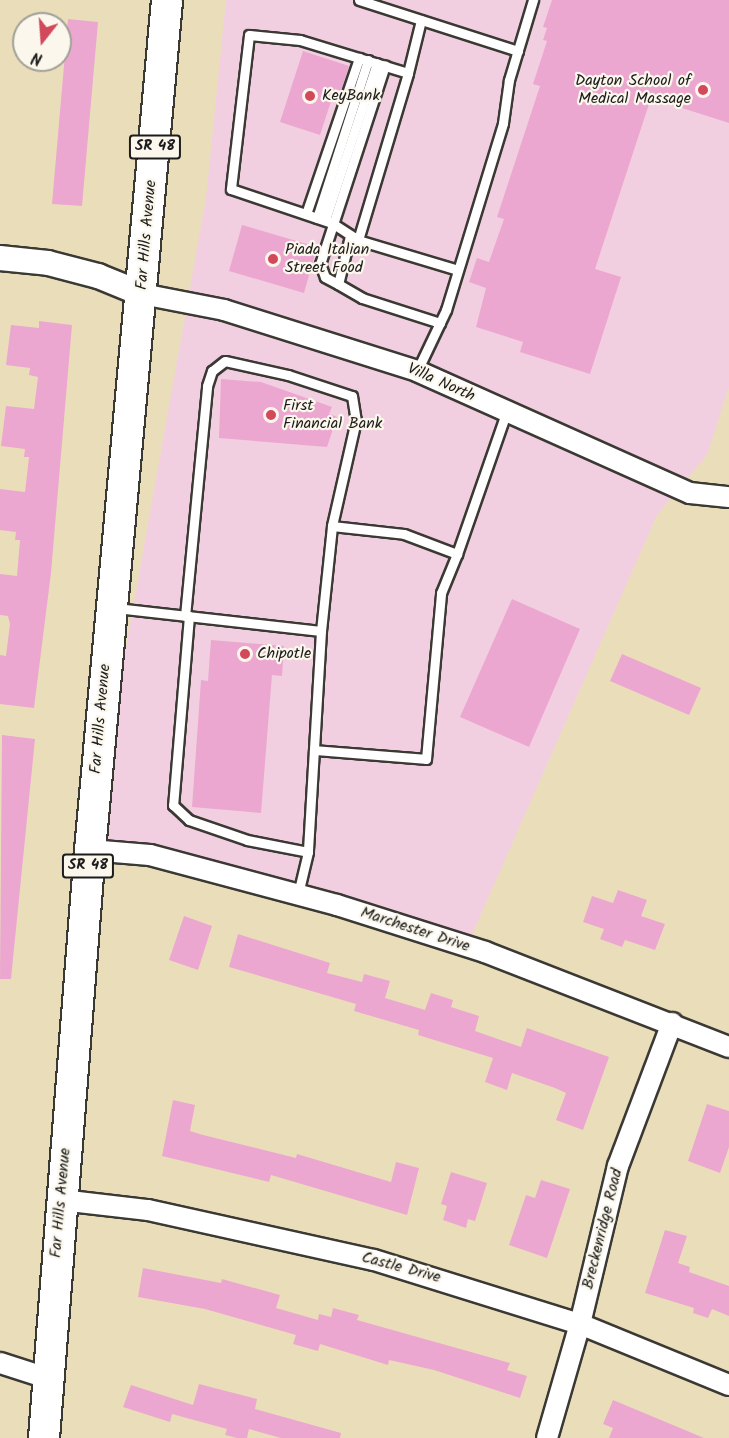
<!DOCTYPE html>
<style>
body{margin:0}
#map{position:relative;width:729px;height:1438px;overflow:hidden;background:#eadeba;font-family:Kalam,sans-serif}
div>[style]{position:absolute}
.built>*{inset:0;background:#f2cfe0}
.building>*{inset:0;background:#eca7d0}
.roads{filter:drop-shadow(2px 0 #3b3934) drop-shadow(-2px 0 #3b3934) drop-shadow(0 2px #3b3934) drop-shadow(0 -2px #3b3934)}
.service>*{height:9px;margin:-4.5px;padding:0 4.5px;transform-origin:4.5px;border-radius:4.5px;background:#fff}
.minor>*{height:20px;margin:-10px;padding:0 10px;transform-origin:10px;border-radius:10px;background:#fff}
.tertiary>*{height:24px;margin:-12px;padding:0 12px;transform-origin:12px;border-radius:12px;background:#fff}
.primary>*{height:30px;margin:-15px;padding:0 15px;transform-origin:15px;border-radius:15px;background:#fff}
.dots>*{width:16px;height:16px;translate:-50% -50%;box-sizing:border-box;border:3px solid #fbf7ec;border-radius:50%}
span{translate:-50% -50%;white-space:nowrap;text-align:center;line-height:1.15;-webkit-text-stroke:4.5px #fbf7ec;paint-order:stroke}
.shield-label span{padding:2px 4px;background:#fbf7ec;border:2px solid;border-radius:4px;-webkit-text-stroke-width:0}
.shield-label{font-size:15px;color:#1c1c1c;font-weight:700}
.poi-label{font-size:16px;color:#1c1c1c}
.right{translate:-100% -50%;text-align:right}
.left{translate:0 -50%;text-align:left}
.street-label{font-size:16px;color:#1c1c1c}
.north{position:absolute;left:12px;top:12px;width:60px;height:60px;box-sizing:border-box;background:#fbf7ec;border:2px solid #a29f99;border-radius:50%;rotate:197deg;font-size:16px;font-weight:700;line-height:24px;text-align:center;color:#1c1c1c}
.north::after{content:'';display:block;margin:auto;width:21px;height:27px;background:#d1495b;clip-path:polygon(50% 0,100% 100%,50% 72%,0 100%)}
</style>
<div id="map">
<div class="built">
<div style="clip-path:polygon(226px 0,729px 0,729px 387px,707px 455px,657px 515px,467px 946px,150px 855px,90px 850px,206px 198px)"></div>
</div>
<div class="building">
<div style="clip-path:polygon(552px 0,729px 0,729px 123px,651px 98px,595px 269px,621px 277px,590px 374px,520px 352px,523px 342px,476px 327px,486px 288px,469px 282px,477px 258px,489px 262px,504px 219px,497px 217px,540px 86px,533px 84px,547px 41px,543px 40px,547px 28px,543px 27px)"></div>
<div style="clip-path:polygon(68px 19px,98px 22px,82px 206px,52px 204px)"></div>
<div style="clip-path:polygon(303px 51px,349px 66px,341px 91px,335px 89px,320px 135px,280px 122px)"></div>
<div style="clip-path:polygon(242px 225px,317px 247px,304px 293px,229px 271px)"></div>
<div style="clip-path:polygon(39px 321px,72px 325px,51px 573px,34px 708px,0 704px,0 655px,6px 656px,10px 624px,8px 616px,0 615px,0 574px,17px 576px,20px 540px,15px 540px,16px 532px,0 530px,0 489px,25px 492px,29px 457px,24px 457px,25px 449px,1px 446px,6px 406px,34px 409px,38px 377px,29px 375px,30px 368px,6px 365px,11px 325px,39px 328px)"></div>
<div style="clip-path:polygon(221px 379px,261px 382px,332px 407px,329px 414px,337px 417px,327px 447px,219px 438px)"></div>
<div style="clip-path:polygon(512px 599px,580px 629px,529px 747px,460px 717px)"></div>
<div style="clip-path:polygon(211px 640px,284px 646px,282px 676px,272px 675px,261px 813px,192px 807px,201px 680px,208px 681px)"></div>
<div style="clip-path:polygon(622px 654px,701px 688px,689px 715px,610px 681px)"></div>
<div style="clip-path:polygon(2px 735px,35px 739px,11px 979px,0 979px)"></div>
<div style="clip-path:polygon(618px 890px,647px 900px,641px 916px,665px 924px,655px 950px,625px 940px,622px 947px,600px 939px,604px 929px,583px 922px,592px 896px,613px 903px)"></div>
<div style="clip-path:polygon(184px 916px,212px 926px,198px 970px,169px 960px)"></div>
<div style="clip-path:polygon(238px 934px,330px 963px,327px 973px,362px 982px,364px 974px,390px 981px,385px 998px,425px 1010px,431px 993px,453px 1000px,451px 1007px,479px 1016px,475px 1031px,521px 1047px,527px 1028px,609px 1057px,583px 1130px,556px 1120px,566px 1093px,555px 1088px,512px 1073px,507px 1090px,485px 1082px,493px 1058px,418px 1035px,419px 1030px,354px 1011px,356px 1004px,229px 967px)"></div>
<div style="clip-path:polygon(173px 1100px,195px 1105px,190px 1131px,203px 1135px,296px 1158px,297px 1154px,391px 1182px,396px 1162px,419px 1168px,407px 1215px,271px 1175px,269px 1182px,162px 1156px)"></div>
<div style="clip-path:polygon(707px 1104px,729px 1111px,729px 1147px,720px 1173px,688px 1161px)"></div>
<div style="clip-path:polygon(451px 1172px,487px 1183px,475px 1221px,468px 1219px,466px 1228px,443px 1220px,447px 1206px,441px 1204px)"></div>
<div style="clip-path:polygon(541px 1180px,570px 1189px,547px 1258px,509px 1245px,526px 1195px,535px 1198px)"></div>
<div style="clip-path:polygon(665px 1230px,687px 1236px,678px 1263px,690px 1267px,689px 1272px,729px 1286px,729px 1316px,712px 1309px,708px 1318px,693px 1313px,694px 1308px,645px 1293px)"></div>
<div style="clip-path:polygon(143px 1268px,221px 1283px,222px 1279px,280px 1295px,276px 1308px,318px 1320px,319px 1314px,331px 1317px,333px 1308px,359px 1315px,357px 1320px,510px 1363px,507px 1370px,527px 1376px,520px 1398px,434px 1370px,389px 1360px,388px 1365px,320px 1344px,318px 1351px,293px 1344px,296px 1335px,205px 1309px,138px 1297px)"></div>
<div style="clip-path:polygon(199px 1384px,257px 1399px,255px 1409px,341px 1433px,340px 1438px,281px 1438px,249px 1429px,247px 1438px,237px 1438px,225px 1435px,227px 1429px,172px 1414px,170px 1422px,123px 1407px,131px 1385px,193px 1405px)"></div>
<div style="clip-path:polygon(613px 1400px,704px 1438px,609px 1438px,613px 1428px,603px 1424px)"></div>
</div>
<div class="roads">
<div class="service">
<div style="left:359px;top:0;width:167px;rotate:17.8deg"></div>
<div style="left:421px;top:20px;width:55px;rotate:103.8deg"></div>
<div style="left:408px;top:73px;width:113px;rotate:-163deg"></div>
<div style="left:300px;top:40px;width:51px;rotate:-174.4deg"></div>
<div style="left:249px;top:35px;width:155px;rotate:96.7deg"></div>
<div style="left:231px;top:189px;width:107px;rotate:18.6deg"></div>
<div style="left:332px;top:223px;width:31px;rotate:33deg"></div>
<div style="left:358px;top:240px;width:104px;rotate:16.7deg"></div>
<div style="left:306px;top:214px;width:165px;rotate:-71.2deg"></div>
<div style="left:317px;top:218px;width:166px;rotate:-72.1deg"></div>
<div style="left:325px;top:220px;width:165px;rotate:-71.7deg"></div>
<div style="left:350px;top:236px;width:49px;rotate:104deg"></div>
<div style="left:338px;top:284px;width:28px;rotate:30deg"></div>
<div style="left:362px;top:298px;width:82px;rotate:17.8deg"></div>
<div style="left:358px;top:240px;width:174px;rotate:-73.3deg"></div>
<div style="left:338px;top:284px;width:15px;rotate:-152deg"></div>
<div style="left:325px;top:277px;width:14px;rotate:-111deg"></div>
<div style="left:320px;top:264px;width:209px;rotate:-71.9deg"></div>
<div style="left:417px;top:371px;width:68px;rotate:-64.6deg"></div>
<div style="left:446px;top:310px;width:195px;rotate:-73deg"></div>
<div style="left:503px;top:123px;width:43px;rotate:-82.1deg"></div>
<div style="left:509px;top:80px;width:84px;rotate:-73.3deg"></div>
<div style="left:116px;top:608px;width:206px;rotate:6.4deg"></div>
<div style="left:321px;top:631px;width:221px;rotate:93.4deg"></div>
<div style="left:308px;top:852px;width:43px;rotate:103.4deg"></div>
<div style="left:185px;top:616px;width:231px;rotate:-84.5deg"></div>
<div style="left:207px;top:386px;width:16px;rotate:-72deg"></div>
<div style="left:212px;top:371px;width:16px;rotate:-38deg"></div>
<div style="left:225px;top:361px;width:65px;rotate:12.5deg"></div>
<div style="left:288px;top:375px;width:67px;rotate:18.2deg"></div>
<div style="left:352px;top:396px;width:24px;rotate:81deg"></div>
<div style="left:356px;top:420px;width:109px;rotate:102.8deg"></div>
<div style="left:189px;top:616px;width:190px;rotate:94.8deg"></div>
<div style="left:173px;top:805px;width:22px;rotate:43deg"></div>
<div style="left:189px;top:820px;width:61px;rotate:19deg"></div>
<div style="left:247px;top:840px;width:62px;rotate:11.1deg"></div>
<div style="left:321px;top:631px;width:106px;rotate:-84deg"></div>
<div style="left:332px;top:526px;width:72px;rotate:6.3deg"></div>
<div style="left:404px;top:534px;width:57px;rotate:20.7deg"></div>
<div style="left:457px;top:554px;width:149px;rotate:-70.8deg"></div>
<div style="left:314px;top:750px;width:112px;rotate:4.6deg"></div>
<div style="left:426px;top:759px;width:167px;rotate:-84.8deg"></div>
<div style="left:441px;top:593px;width:42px;rotate:-67.7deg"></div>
</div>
<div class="minor">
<div style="left:142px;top:294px;width:84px;rotate:11deg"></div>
<div style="left:224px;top:310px;width:202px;rotate:17.5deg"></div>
<div style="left:417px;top:371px;width:299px;rotate:24.1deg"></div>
<div style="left:690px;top:493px;width:39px;rotate:6deg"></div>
<div style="left:90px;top:850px;width:60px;rotate:4.8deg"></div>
<div style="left:150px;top:855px;width:194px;rotate:15deg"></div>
<div style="left:337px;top:905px;width:155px;rotate:17.6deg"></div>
<div style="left:485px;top:952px;width:262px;rotate:21.3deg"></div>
<div style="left:61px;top:1200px;width:88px;rotate:6.6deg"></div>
<div style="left:148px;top:1210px;width:231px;rotate:12.5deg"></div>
<div style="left:374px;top:1260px;width:216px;rotate:17.3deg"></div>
<div style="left:580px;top:1324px;width:161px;rotate:22.3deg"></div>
<div style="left:0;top:1363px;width:49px;rotate:17.7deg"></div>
<div style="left:547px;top:1438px;width:119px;rotate:-73.9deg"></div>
<div style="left:580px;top:1324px;width:163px;rotate:-76.5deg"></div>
<div style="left:618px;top:1166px;width:153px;rotate:-69.3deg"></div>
</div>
<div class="tertiary">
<div style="left:0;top:258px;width:48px;rotate:5.9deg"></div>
<div style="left:48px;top:263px;width:52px;rotate:14.6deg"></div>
<div style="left:98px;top:276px;width:48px;rotate:22.2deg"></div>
</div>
<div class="primary">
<div style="left:44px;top:1438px;width:590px;rotate:-85.53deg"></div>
<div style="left:90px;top:850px;width:853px;rotate:-84.82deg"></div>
</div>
</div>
<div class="dots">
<div style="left:703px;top:90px;background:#d1495b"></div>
<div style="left:310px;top:96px;background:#d1495b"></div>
<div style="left:273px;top:259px;background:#d1495b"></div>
<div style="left:271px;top:415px;background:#d1495b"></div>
<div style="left:245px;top:654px;background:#d1495b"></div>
</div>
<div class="shield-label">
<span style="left:155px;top:147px">SR 48</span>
<span style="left:88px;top:866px">SR 48</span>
</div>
<div class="poi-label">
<span class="right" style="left:691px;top:90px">Dayton School of<br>Medical Massage</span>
<span class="left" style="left:322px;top:96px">KeyBank</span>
<span class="left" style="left:285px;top:259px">Piada Italian<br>Street Food</span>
<span class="left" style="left:283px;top:415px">First<br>Financial Bank</span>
<span class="left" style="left:257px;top:654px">Chipotle</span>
</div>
<div class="street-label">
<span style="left:147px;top:235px;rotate:-85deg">Far Hills Avenue</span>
<span style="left:441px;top:383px;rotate:24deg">Villa North</span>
<span style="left:101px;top:719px;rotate:-85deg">Far Hills Avenue</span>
<span style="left:415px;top:930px;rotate:18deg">Marchester Drive</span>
<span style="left:61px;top:1203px;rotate:-85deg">Far Hills Avenue</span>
<span style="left:603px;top:1229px;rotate:-76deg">Breckenridge Road</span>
<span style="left:401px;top:1268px;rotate:15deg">Castle Drive</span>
</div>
<div class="north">N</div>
</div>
